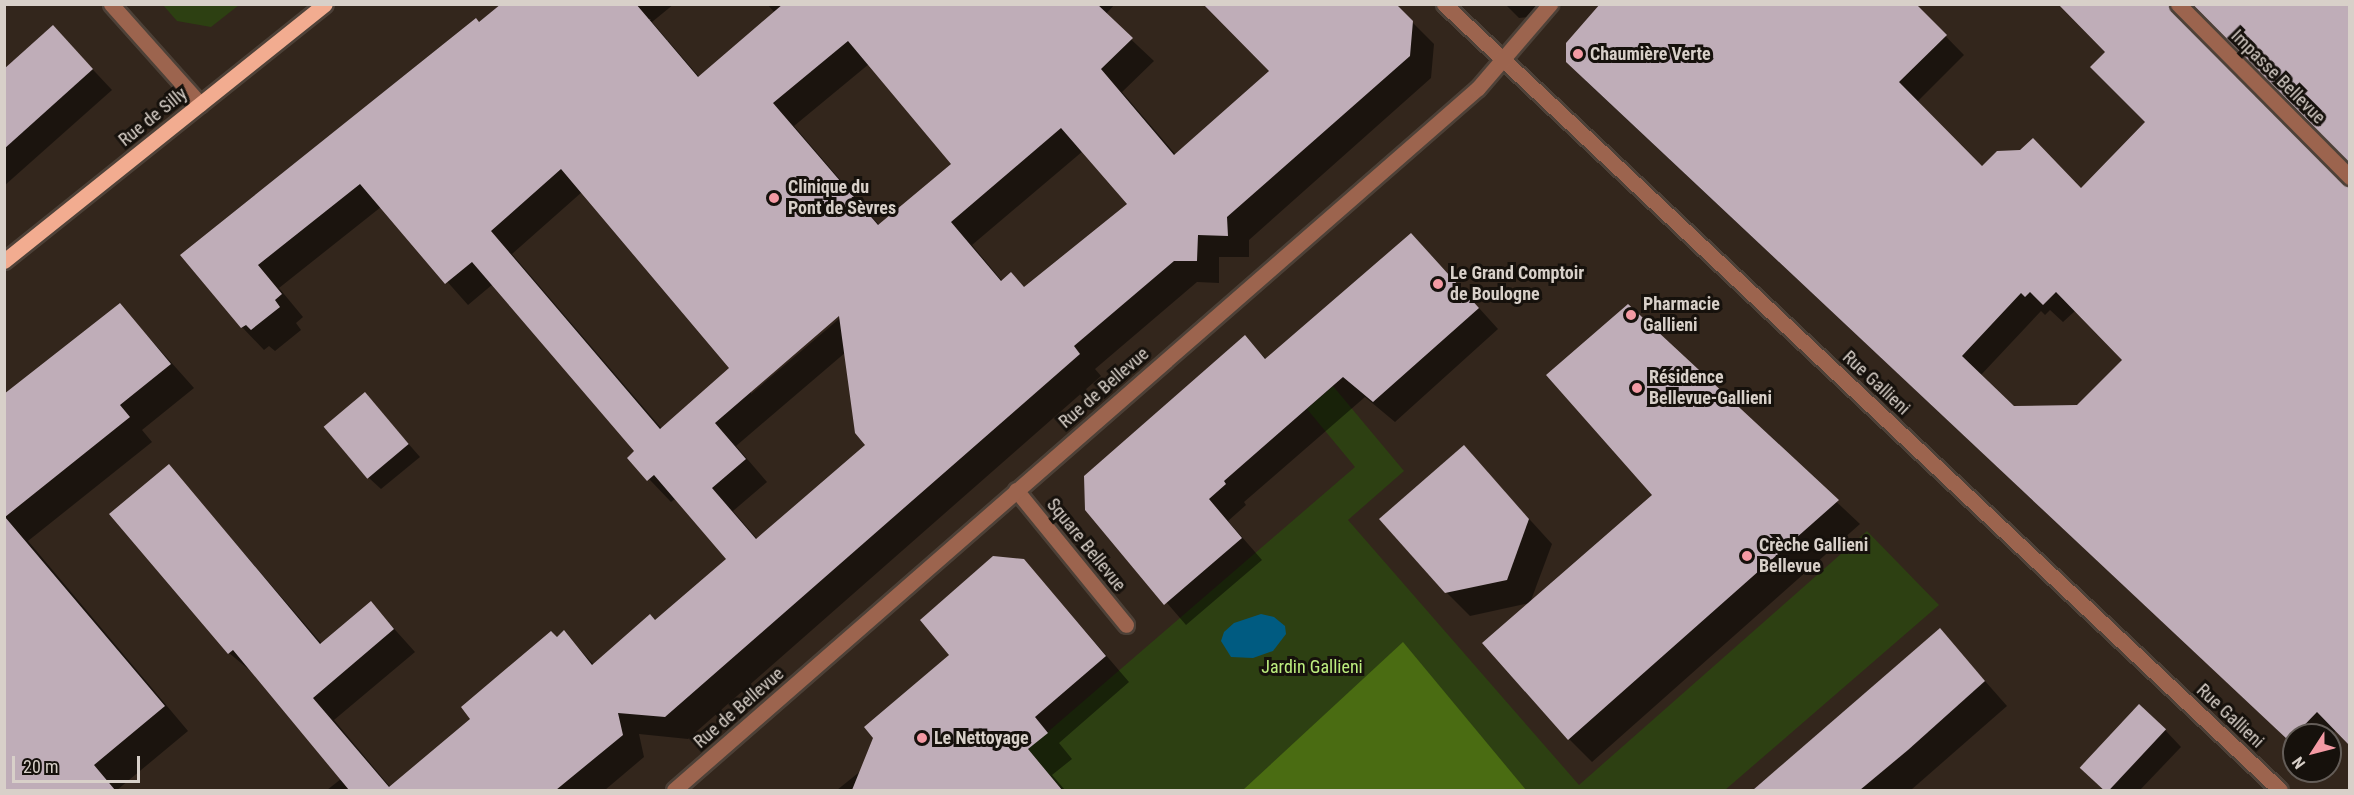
<!DOCTYPE html>
<meta charset="utf-8">
<style>
body{margin:0}
#map{position:relative;width:2354px;height:795px;overflow:hidden;background:#33261c;font-family:"Roboto Condensed",sans-serif}
div>[style]{position:absolute}
[style*='--x']{left:calc(var(--x)*1px);top:calc(var(--y)*1px);width:calc(var(--w)*1px);rotate:calc(var(--a)*1deg)}
.green>*{inset:0;background:#2d4012}
.forest>*{inset:0;background:#4a6c12}
.water>*{inset:0;background:#005b81}
.shadow>*{inset:0;background:#0007}
.building>*{inset:0;background:#bfadb8;transform-origin:0 0}
.roads{filter:drop-shadow(2px 0 #4d4138) drop-shadow(-2px 0 #4d4138) drop-shadow(0 2px #4d4138) drop-shadow(0 -2px #4d4138)}
.minor>*{height:15px;margin:-7.5px;padding:0 7.5px;transform-origin:7.5px;border-radius:7.5px;background:#9c644e}
.major>*{height:15px;margin:-7.5px;padding:0 7.5px;transform-origin:7.5px;border-radius:7.5px;background:#f2ac90}
.dots>*{width:16px;height:16px;translate:-50% -50%;box-sizing:border-box;border:3px solid #16110c;border-radius:50%}
span{translate:-50% -50%;white-space:nowrap;text-align:center;line-height:1.15;-webkit-text-stroke:6px #16110c;paint-order:stroke}
.poi-label{font-size:18px;color:#d8d0c9;font-weight:700}
.left{translate:0 -50%;text-align:left}
.street-label{font-size:18px;color:#d8d0c9}
.park-label{font-size:18px;color:#bdee7f}
.frame{position:absolute;inset:0;border:6px solid #d8d0c9;pointer-events:none}
.north{position:absolute;left:2282px;top:723px;width:60px;height:60px;box-sizing:border-box;background:#16110c;border:2px solid #645d58;border-radius:50%;rotate:234deg;font-size:16px;font-weight:700;line-height:24px;text-align:center;color:#d8d0c9}
.north::after{content:'';display:block;margin:auto;width:21px;height:27px;background:#f49aa4;clip-path:polygon(50% 0,100% 100%,50% 72%,0 100%)}
.scale{position:absolute;left:12px;top:756px;width:128px;height:27px;box-sizing:border-box;border:3px solid #d8d0c9;border-top:0;padding-left:8px;font-size:18px;line-height:21px;white-space:nowrap;color:#d8d0c9;-webkit-text-stroke:4px #16110c;paint-order:stroke}
</style>
<div id="map">
<div class="green">
<i style="clip-path:polygon(163px 5px,239px 5px,211px 27px,177px 21px)"></i>
<i style="clip-path:polygon(1333px 386px,1404px 471px,1348px 520px,1579px 785px,1867px 531px,1939px 605px,1725px 790px,1062px 790px,1028px 749px,1355px 467px,1307px 409px)"></i>
</div>
<div class="forest">
<i style="clip-path:polygon(1403px 642px,1526px 790px,1243px 790px)"></i>
</div>
<div class="water">
<i style="clip-path:polygon(1261px 614px,1274px 617px,1285px 626px,1286px 634px,1273px 651px,1253px 658px,1231px 657px,1221px 641px,1224px 632px,1234px 623px)"></i>
</div>
<div class="shadow">
<i style="clip-path:polygon(evenodd,502px 4px,674px 4px,652px 22px,700px 78px,775px 13px,767px 4px,1115px 4px,1105px 15px,1154px 61px,1122px 92px,1176px 155px,1412px 22px,1434px 44px,1431px 78px,1249px 240px,1249px 257px,1219px 257px,1219px 283px,1197px 282px,1095px 369px,1101px 376px,688px 739px,639px 734px,644px 757px,605px 790px,327px 790px,341px 779px,253px 673px,229px 653px,169px 466px,322px 644px,371px 603px,415px 652px,334px 720px,391px 788px,472px 719px,564px 632px,594px 665px,656px 622px,728px 559px,676px 498px,671px 502px,629px 458px,636px 452px,493px 284px,468px 305px,381px 207px,279px 288px,303px 317px,296px 323px,301px 330px,275px 351px,269px 346px,264px 350px,242px 327px,182px 255px,502px 4px,869px 64px,953px 164px,880px 226px,794px 126px,869px 64px,502px 4px,1083px 151px,1129px 204px,1025px 288px,1002px 281px,972px 245px,1083px 151px,502px 4px,582px 192px,732px 368px,662px 429px,512px 254px,582px 192px,502px 4px,844px 310px,846px 313px,751px 394px,751px 390px,844px 310px,502px 4px,846px 352px,867px 445px,758px 540px,733px 511px,767px 482px,736px 446px,846px 352px)"></i>
<i style="clip-path:polygon(1505px 4px,1548px 4px,1538px 16px,1519px 18px)"></i>
<i style="clip-path:polygon(evenodd,1914px 4px,1964px 55px,1917px 102px,1982px 168px,2082px 189px,2147px 122px,2107px 52px,2060px 4px,2350px 4px,2350px 161px,2205px 15px,2190px 15px,2343px 185px,2350px 186px,2350px 743px,2336px 730px,2330px 737px,2294px 735px,2294px 745px,1586px 81px,1914px 4px,2050px 310px,2063px 322px,2076px 310px,2124px 360px,2078px 407px,2013px 407px,1980px 376px,2041px 311px,2045px 315px,2050px 310px)"></i>
<i style="clip-path:polygon(53px 27px,112px 90px,4px 186px,4px 71px)"></i>
<i style="clip-path:polygon(1431px 255px,1498px 329px,1395px 422px,1365px 397px,1244px 502px,1246px 505px,1228px 521px,1262px 560px,1186px 625px,1086px 509px,1244px 337px,1267px 360px)"></i>
<i style="clip-path:polygon(120px 305px,194px 388px,142px 430px,152px 442px,28px 541px,188px 731px,117px 790px,4px 790px,4px 396px)"></i>
<i style="clip-path:polygon(1628px 306px,1860px 524px,1592px 762px,1569px 739px,1655px 495px)"></i>
<i style="clip-path:polygon(365px 394px,420px 457px,381px 489px,369px 478px)"></i>
<i style="clip-path:polygon(1464px 447px,1552px 544px,1530px 603px,1470px 616px,1446px 592px)"></i>
<i style="clip-path:polygon(1024px 560px,1129px 682px,1059px 743px,1072px 759px,1052px 775px,1065px 790px,837px 790px,862px 770px)"></i>
<i style="clip-path:polygon(1940px 630px,2007px 706px,1911px 790px,1755px 790px)"></i>
<i style="clip-path:polygon(2165px 730px,2181px 747px,2140px 790px,2106px 790px,2098px 783px)"></i>
</div>
<div class="building">
<i style="clip-path:polygon(evenodd,501px 4px,636px 4px,698px 77px,783px 4px,1097px 4px,1133px 38px,1101px 69px,1174px 155px,1269px 71px,1203px 4px,1396px 4px,1413px 21px,1410px 56px,1227px 217px,1228px 236px,1198px 235px,1197px 261px,1174px 261px,1074px 346px,1080px 354px,665px 717px,618px 713px,623px 735px,556px 790px,349px 790px,233px 650px,228px 654px,109px 514px,169px 464px,320px 644px,371px 601px,394px 629px,313px 698px,389px 787px,470px 719px,461px 707px,551px 631px,557px 637px,564px 630px,592px 665px,650px 614px,655px 620px,726px 559px,654px 475px,647px 481px,627px 458px,634px 451px,472px 262px,445px 284px,360px 184px,258px 265px,282px 294px,275px 300px,280px 307px,251px 330px,246px 325px,241px 328px,180px 255px,476px 18px,479px 22px,501px 4px,848px 41px,951px 164px,878px 225px,773px 103px,848px 41px,501px 4px,1061px 128px,1127px 204px,1024px 287px,1011px 272px,1001px 281px,951px 222px,1061px 128px,501px 4px,561px 169px,729px 368px,660px 429px,491px 231px,561px 169px,501px 4px,839px 316px,855px 433px,865px 445px,756px 539px,712px 488px,746px 459px,715px 423px,839px 316px)"></i>
<i style="clip-path:polygon(evenodd,1600px 4px,1916px 4px,1947px 35px,1899px 82px,1982px 166px,1997px 151px,2020px 150px,2033px 138px,2081px 188px,2145px 122px,2090px 67px,2105px 52px,2058px 4px,2169px 4px,2349px 186px,2349px 745px,2317px 712px,2289px 741px,1566px 62px,1566px 43px,1600px 4px,2030px 292px,2043px 305px,2056px 292px,2122px 360px,2077px 405px,2014px 406px,1962px 356px,2021px 293px,2025px 297px,2030px 292px)"></i>
<i style="clip-path:polygon(2192px 4px,2349px 4px,2349px 163px)"></i>
<i style="clip-path:polygon(53px 25px,93px 69px,4px 149px,4px 69px)"></i>
<i style="clip-path:polygon(1411px 233px,1479px 308px,1373px 402px,1343px 377px,1224px 481px,1226px 484px,1209px 499px,1242px 538px,1164px 605px,1085px 510px,1084px 476px,1245px 335px,1265px 359px)"></i>
<i style="clip-path:polygon(120px 303px,171px 364px,120px 405px,130px 417px,5px 517px,165px 706px,94px 765px,115px 790px,4px 790px,4px 394px)"></i>
<i style="clip-path:polygon(1628px 304px,1839px 500px,1568px 740px,1482px 643px,1652px 495px,1546px 375px)"></i>
<i style="left:365px;top:392px;width:68px;height:54px;rotate:50deg"></i>
<i style="clip-path:polygon(1464px 445px,1529px 519px,1507px 580px,1445px 593px,1379px 519px)"></i>
<i style="clip-path:polygon(993px 556px,1024px 559px,1106px 656px,1035px 717px,1048px 733px,1028px 749px,1062px 790px,852px 790px,873px 738px,864px 727px,949px 655px,920px 620px)"></i>
<i style="clip-path:polygon(1940px 628px,1985px 681px,1908px 750px,1860px 790px,1753px 790px)"></i>
<i style="left:2139px;top:704px;width:37px;height:87px;rotate:43deg"></i>
</div>
<div class="roads">
<div class="minor">
<i style="--x:111;--y:4;--w:134;--a:48.3"></i>
<i style="--x:1444;--y:4;--w:1147;--a:43.23"></i>
<i style="--x:2178;--y:4;--w:244;--a:45.2"></i>
<i style="--x:1016;--y:490;--w:174;--a:50.8"></i>
<i style="--x:674;--y:790;--w:1067;--a:-41.13"></i>
<i style="--x:1478;--y:88;--w:111;--a:-49.4"></i>
</div>
<div class="major">
<i style="--x:4;--y:261;--w:411;--a:-38.7"></i>
</div>
</div>
<div class="dots">
<i style="left:1578px;top:54px;background:#f49aa4"></i>
<i style="left:774px;top:198px;background:#f49aa4"></i>
<i style="left:1438px;top:284px;background:#f49aa4"></i>
<i style="left:1631px;top:315px;background:#f49aa4"></i>
<i style="left:1637px;top:388px;background:#f49aa4"></i>
<i style="left:1747px;top:556px;background:#f49aa4"></i>
<i style="left:922px;top:738px;background:#f49aa4"></i>
</div>
<div class="poi-label">
<span class="left" style="left:1590px;top:54px">Chaumière Verte</span>
<span class="left" style="left:788px;top:198px">Clinique du<br>Pont de Sèvres</span>
<span class="left" style="left:1450px;top:284px">Le Grand Comptoir<br>de Boulogne</span>
<span class="left" style="left:1643px;top:315px">Pharmacie<br>Gallieni</span>
<span class="left" style="left:1649px;top:388px">Résidence<br>Bellevue-Gallieni</span>
<span class="left" style="left:1759px;top:556px">Crèche Gallieni<br>Bellevue</span>
<span class="left" style="left:934px;top:738px">Le Nettoyage</span>
</div>
<div class="street-label">
<span style="left:2278px;top:77px;rotate:45deg">Impasse Bellevue</span>
<span style="left:153px;top:117px;rotate:-39deg">Rue de Silly</span>
<span style="left:1876px;top:383px;rotate:43deg">Rue Gallieni</span>
<span style="left:1104px;top:388px;rotate:-41deg">Rue de Bellevue</span>
<span style="left:1086px;top:545px;rotate:51deg">Square Bellevue</span>
<span style="left:739px;top:708px;rotate:-41deg">Rue de Bellevue</span>
<span style="left:2230px;top:716px;rotate:43deg">Rue Gallieni</span>
</div>
<div class="park-label">
<span style="left:1312px;top:667px">Jardin Gallieni</span>
</div>
<div class="frame"></div>
<div class="north">N</div>
<div class="scale">20 m</div>
</div>
